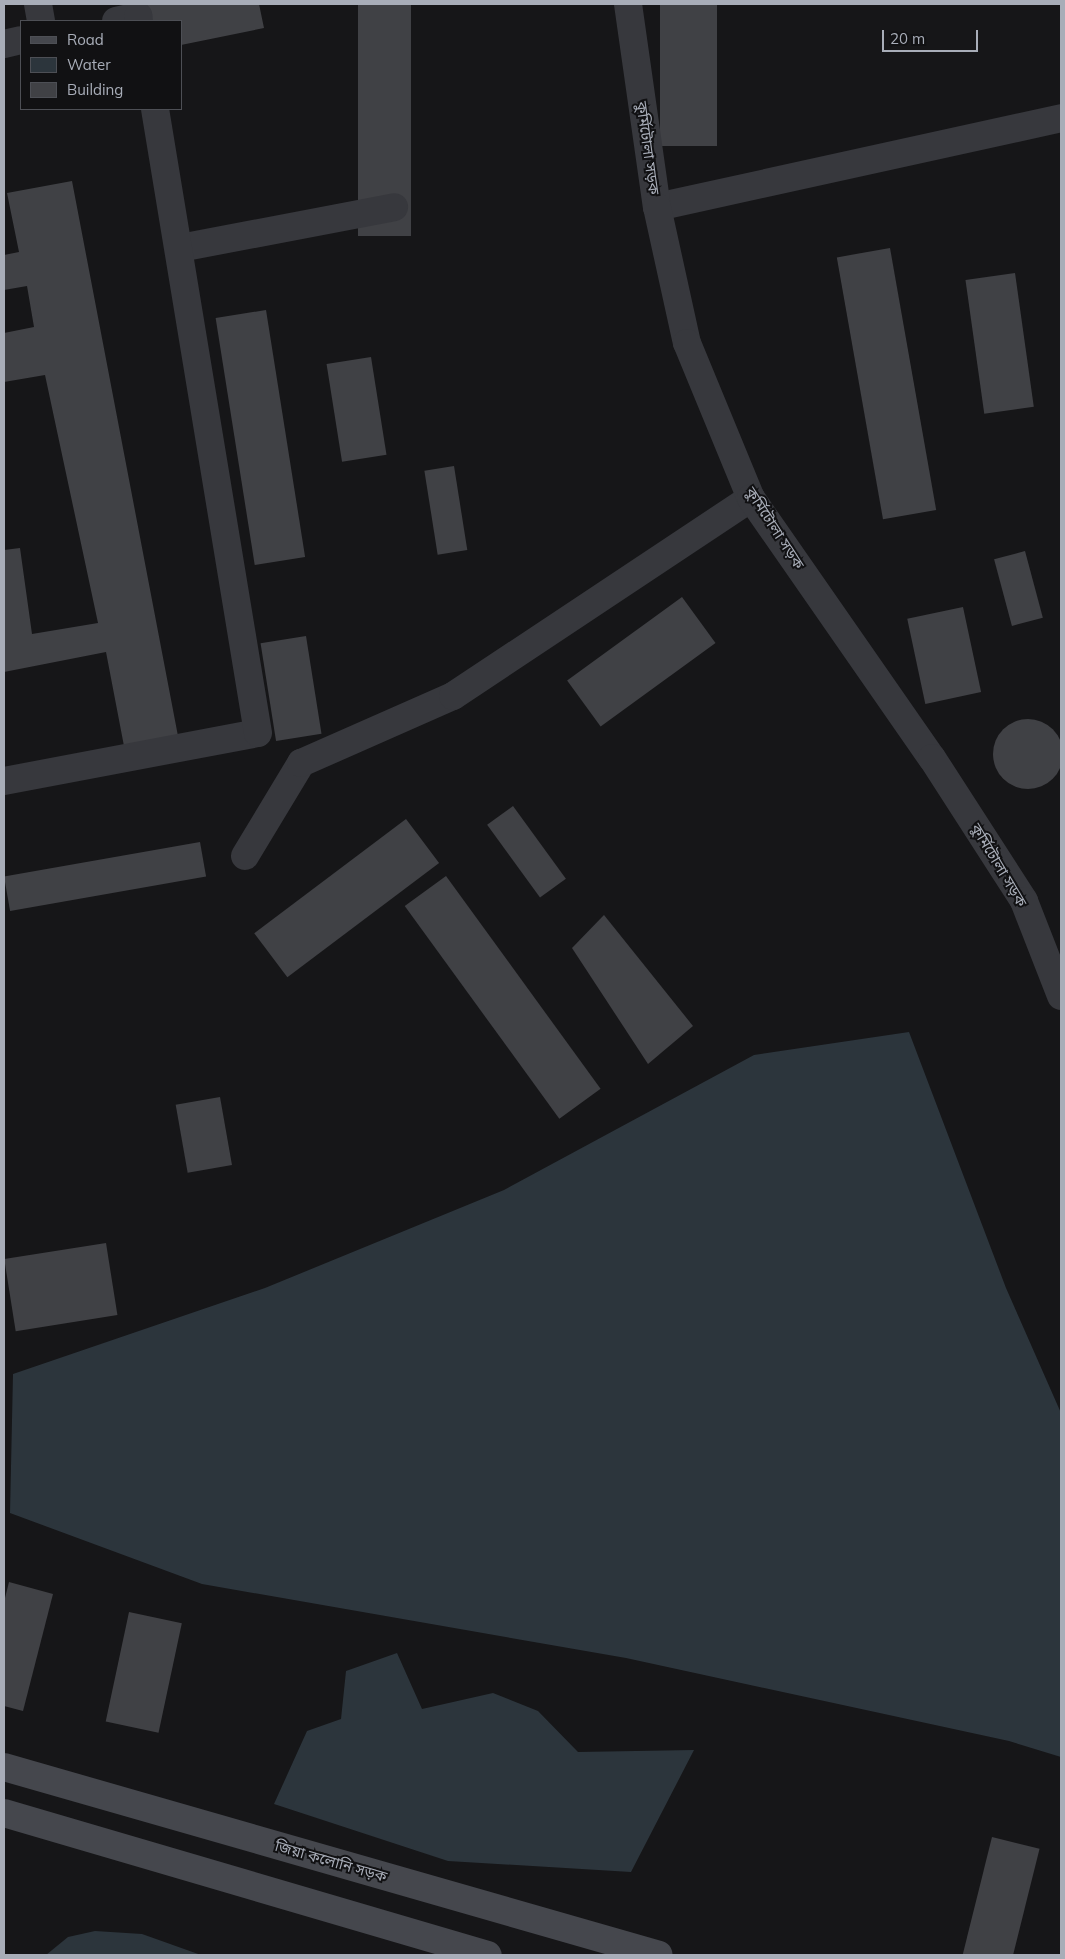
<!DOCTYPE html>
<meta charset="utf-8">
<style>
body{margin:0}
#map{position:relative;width:1065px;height:1959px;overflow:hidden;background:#161618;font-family:Mulish,"Noto Sans Bengali",sans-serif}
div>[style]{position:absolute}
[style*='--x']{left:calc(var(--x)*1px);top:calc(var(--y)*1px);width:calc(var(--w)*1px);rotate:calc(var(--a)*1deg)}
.water>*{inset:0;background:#2c353c}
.building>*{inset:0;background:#404145;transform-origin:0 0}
.round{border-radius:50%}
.minor>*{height:28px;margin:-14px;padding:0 14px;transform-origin:14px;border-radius:14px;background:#37383d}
.tertiary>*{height:28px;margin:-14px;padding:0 14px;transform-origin:14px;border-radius:14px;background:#37383d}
.secondary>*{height:28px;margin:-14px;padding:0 14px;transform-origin:14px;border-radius:14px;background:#45474d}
span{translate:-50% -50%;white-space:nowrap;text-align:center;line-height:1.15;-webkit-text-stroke:4px #111113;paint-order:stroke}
.street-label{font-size:15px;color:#a8adb8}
.frame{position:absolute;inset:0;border:5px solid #a8adb8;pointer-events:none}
.legend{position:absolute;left:20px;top:20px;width:162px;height:90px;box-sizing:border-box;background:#111113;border:1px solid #4d4f55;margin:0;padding:6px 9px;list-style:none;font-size:15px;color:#a8adb8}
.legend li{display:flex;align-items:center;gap:10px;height:25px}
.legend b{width:25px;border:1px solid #4d4f55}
.scale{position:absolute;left:882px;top:30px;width:96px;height:22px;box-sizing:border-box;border:2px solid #a8adb8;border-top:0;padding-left:6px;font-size:15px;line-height:18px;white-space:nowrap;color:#a8adb8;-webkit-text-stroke:4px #111113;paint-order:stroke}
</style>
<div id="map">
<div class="water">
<i style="clip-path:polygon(909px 1032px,1006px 1288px,1061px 1413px,1061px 1757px,1009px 1741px,626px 1658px,202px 1584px,10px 1513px,13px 1374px,265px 1288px,504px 1190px,754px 1055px)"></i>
<i style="clip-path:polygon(397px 1653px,422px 1709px,493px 1693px,538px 1711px,578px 1752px,694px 1750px,631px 1872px,448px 1861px,274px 1804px,307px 1731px,341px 1719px,346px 1671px)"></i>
<i style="clip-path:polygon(95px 1931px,142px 1934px,201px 1955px,46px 1955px,68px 1937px)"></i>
</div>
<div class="building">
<i style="clip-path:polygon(135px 4px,259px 4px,264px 28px,181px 45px,181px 21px,139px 21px)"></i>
<i style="left:358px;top:4px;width:53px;height:232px"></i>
<i style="left:660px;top:4px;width:57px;height:142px"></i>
<i style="clip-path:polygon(72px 181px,182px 757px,128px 767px,106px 652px,4px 672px,4px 550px,20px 548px,32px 634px,98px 623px,45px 375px,4px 382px,4px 333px,34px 327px,27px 286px,4px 290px,4px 255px,19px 252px,7px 193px)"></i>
<i style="left:890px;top:248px;width:266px;height:54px;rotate:80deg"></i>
<i style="left:1015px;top:273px;width:135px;height:50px;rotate:82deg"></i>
<i style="left:266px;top:310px;width:250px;height:51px;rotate:81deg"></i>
<i style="left:371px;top:357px;width:99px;height:45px;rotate:81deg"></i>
<i style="left:454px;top:466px;width:85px;height:30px;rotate:81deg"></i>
<i style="left:1025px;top:551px;width:69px;height:32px;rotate:75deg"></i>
<i style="left:682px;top:597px;width:57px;height:142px;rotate:54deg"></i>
<i style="left:963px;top:607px;width:87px;height:57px;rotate:78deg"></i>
<i style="left:306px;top:636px;width:99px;height:46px;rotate:81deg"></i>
<i class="round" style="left:993px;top:719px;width:70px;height:70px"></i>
<i style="left:513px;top:806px;width:90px;height:32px;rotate:54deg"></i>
<i style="left:406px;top:819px;width:55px;height:190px;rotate:53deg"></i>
<i style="left:200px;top:842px;width:35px;height:199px;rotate:80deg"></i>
<i style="left:446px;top:876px;width:263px;height:51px;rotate:54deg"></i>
<i style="clip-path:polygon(604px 915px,693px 1026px,648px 1064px,572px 948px)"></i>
<i style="left:220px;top:1097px;width:69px;height:45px;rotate:80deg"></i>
<i style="left:106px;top:1243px;width:73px;height:103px;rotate:81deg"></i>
<i style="clip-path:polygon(9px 1582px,53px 1594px,23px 1711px,4px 1706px,4px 1602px)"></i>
<i style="left:129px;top:1612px;width:54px;height:112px;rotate:12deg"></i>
<i style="left:992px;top:1837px;width:49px;height:122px;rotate:14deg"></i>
</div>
<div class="minor">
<i style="--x:38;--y:4;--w:17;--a:80"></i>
<i style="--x:116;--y:21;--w:23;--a:-13"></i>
<i style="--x:138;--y:16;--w:5;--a:79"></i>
<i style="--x:4;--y:44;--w:17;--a:-13"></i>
<i style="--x:657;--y:207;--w:414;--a:-12.4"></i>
<i style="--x:180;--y:248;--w:218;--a:-10.8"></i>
<i style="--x:4;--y:781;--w:258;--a:-10.7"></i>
<i style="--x:258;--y:733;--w:632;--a:-99.37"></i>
<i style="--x:245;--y:856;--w:109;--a:-58.9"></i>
<i style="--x:301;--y:763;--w:166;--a:-23.8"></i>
<i style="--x:453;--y:696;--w:358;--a:-33.6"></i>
</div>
<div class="tertiary">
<i style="--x:628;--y:4;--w:205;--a:81.9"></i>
<i style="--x:657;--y:207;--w:139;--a:77.6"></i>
<i style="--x:687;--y:343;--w:168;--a:67.6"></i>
<i style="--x:751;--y:498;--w:317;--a:55.2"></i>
<i style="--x:932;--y:758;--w:170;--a:57.2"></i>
<i style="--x:1024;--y:901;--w:102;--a:68.7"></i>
</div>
<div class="secondary">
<i style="--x:4;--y:1767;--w:681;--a:16.01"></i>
<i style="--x:4;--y:1813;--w:504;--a:16.35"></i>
</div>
<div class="street-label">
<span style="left:648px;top:148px;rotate:82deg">কুর্মিটোলা সড়ক</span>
<span style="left:775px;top:528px;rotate:57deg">কুর্মিটোলা সড়ক</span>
<span style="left:999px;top:865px;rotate:59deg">কুর্মিটোলা সড়ক</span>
<span style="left:331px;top:1861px;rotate:16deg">জিয়া কলোনি সড়ক</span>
</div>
<div class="frame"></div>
<ul class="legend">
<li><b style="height:6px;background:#45474d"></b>Road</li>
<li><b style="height:14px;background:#2c353c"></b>Water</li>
<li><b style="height:14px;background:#404145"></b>Building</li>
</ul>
<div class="scale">20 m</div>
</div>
